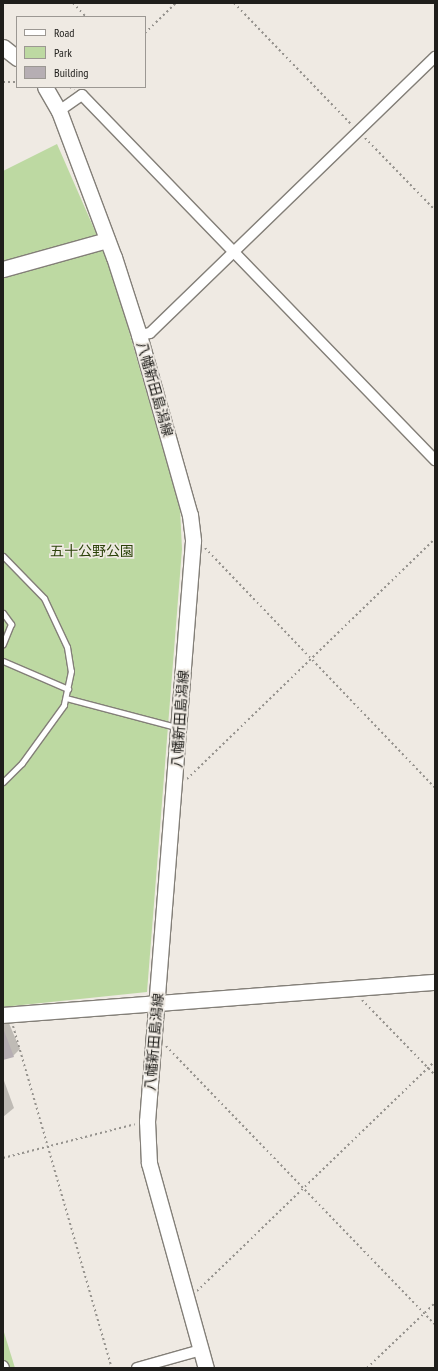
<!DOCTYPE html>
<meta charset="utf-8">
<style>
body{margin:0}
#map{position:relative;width:438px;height:1371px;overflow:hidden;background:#efeae3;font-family:"PT Sans Narrow","Noto Sans JP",sans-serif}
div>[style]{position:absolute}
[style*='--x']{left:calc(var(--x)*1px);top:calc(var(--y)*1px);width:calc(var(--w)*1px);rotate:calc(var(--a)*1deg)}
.green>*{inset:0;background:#bdd9a2}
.shadow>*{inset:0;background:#0003}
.building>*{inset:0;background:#b6aeb3}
.path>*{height:2px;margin-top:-1px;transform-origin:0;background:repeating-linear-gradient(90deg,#96938e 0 2px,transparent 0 5px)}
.roads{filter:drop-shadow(1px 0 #837f78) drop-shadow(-1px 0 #837f78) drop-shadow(0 1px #837f78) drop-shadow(0 -1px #837f78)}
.lane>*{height:5px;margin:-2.5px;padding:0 2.5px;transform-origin:2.5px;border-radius:2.5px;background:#fff}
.street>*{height:10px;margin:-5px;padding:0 5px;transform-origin:5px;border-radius:5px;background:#fff}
.secondary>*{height:15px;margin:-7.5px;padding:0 7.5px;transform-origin:7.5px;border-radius:7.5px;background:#fff}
span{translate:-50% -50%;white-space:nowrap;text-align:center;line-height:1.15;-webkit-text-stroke:3.5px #efeae3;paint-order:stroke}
.street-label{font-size:14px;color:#1f1e1b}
.park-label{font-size:14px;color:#2b4209}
.frame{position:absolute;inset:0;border:4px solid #1f1e1b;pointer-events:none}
.legend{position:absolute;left:16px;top:16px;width:130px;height:72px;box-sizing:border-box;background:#efeae3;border:1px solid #9c9893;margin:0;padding:5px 7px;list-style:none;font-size:12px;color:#1f1e1b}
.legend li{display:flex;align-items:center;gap:8px;height:20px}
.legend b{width:20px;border:1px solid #9c9893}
</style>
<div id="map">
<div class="green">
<i style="clip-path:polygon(57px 144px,110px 265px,180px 509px,182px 549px,147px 992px,3px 1007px,3px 171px)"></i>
<i style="clip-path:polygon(3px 1329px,15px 1368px,3px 1368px)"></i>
</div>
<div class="shadow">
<i style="clip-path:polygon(8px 1021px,20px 1049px,13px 1056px,3px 1059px,3px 1022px)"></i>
<i style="clip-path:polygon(3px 1078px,14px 1108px,3px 1117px)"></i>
</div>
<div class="building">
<i style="clip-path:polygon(3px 1028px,14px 1057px,3px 1060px)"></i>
</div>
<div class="path">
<i style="--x:73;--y:3;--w:19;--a:47"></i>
<i style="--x:234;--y:3;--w:170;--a:46"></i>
<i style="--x:145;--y:33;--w:43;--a:-44.1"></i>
<i style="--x:3;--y:82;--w:14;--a:0"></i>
<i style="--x:70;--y:87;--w:5;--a:37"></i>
<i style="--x:365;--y:138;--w:100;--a:45.8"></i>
<i style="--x:205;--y:548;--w:332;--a:46.2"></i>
<i style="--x:187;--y:779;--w:345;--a:-44.1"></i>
<i style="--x:362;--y:1000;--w:105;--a:45.8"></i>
<i style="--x:13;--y:1026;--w:356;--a:73.9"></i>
<i style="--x:166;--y:1046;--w:388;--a:46"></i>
<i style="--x:3;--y:1158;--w:136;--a:-14.4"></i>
<i style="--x:197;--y:1291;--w:331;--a:-44"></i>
<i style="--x:367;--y:1368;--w:94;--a:-43.7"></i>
</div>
<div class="roads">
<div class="lane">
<i style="--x:3;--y:556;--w:59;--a:45.7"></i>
<i style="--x:44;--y:598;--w:54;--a:64.9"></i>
<i style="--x:67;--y:647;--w:24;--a:81"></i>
<i style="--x:71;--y:671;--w:35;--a:102"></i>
<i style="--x:64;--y:705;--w:72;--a:125.9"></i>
<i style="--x:22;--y:763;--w:27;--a:135"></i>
<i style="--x:3;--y:613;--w:14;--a:54"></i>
<i style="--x:11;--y:624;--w:22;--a:112"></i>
<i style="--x:3;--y:661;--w:71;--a:23.3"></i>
<i style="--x:66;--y:698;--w:114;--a:14.8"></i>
</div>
<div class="street">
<i style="--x:59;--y:111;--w:28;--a:-35"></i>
<i style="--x:82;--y:95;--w:508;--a:45.96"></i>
<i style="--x:139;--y:335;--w:11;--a:-10"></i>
<i style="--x:150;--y:333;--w:397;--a:-44.1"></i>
<i style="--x:3;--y:1366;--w:2;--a:63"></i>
<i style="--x:137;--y:1368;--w:66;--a:-15.7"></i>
</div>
<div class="secondary">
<i style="--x:3;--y:47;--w:18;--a:38"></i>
<i style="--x:45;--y:87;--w:28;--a:60"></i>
<i style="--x:59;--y:111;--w:156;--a:69.4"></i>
<i style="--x:114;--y:257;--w:82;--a:72.2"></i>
<i style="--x:139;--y:335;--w:187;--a:74.2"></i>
<i style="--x:190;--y:515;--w:26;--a:83"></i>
<i style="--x:193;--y:541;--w:582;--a:94.53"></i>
<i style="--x:147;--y:1121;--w:42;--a:87.3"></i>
<i style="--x:149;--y:1163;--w:213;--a:74.5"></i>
<i style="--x:3;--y:269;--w:108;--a:-15.6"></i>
<i style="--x:3;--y:1015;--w:433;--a:-4.4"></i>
</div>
</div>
<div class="street-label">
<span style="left:155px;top:389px;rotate:74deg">八幡新田島潟線</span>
<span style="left:180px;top:719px;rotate:-86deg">八幡新田島潟線</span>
<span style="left:154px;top:1042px;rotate:-85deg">八幡新田島潟線</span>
</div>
<div class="park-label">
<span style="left:92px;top:551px">五十公野公園</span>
</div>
<div class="frame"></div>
<ul class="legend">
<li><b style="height:5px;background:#fff"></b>Road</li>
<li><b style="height:11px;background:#bdd9a2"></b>Park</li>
<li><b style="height:11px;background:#b6aeb3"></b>Building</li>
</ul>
</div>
